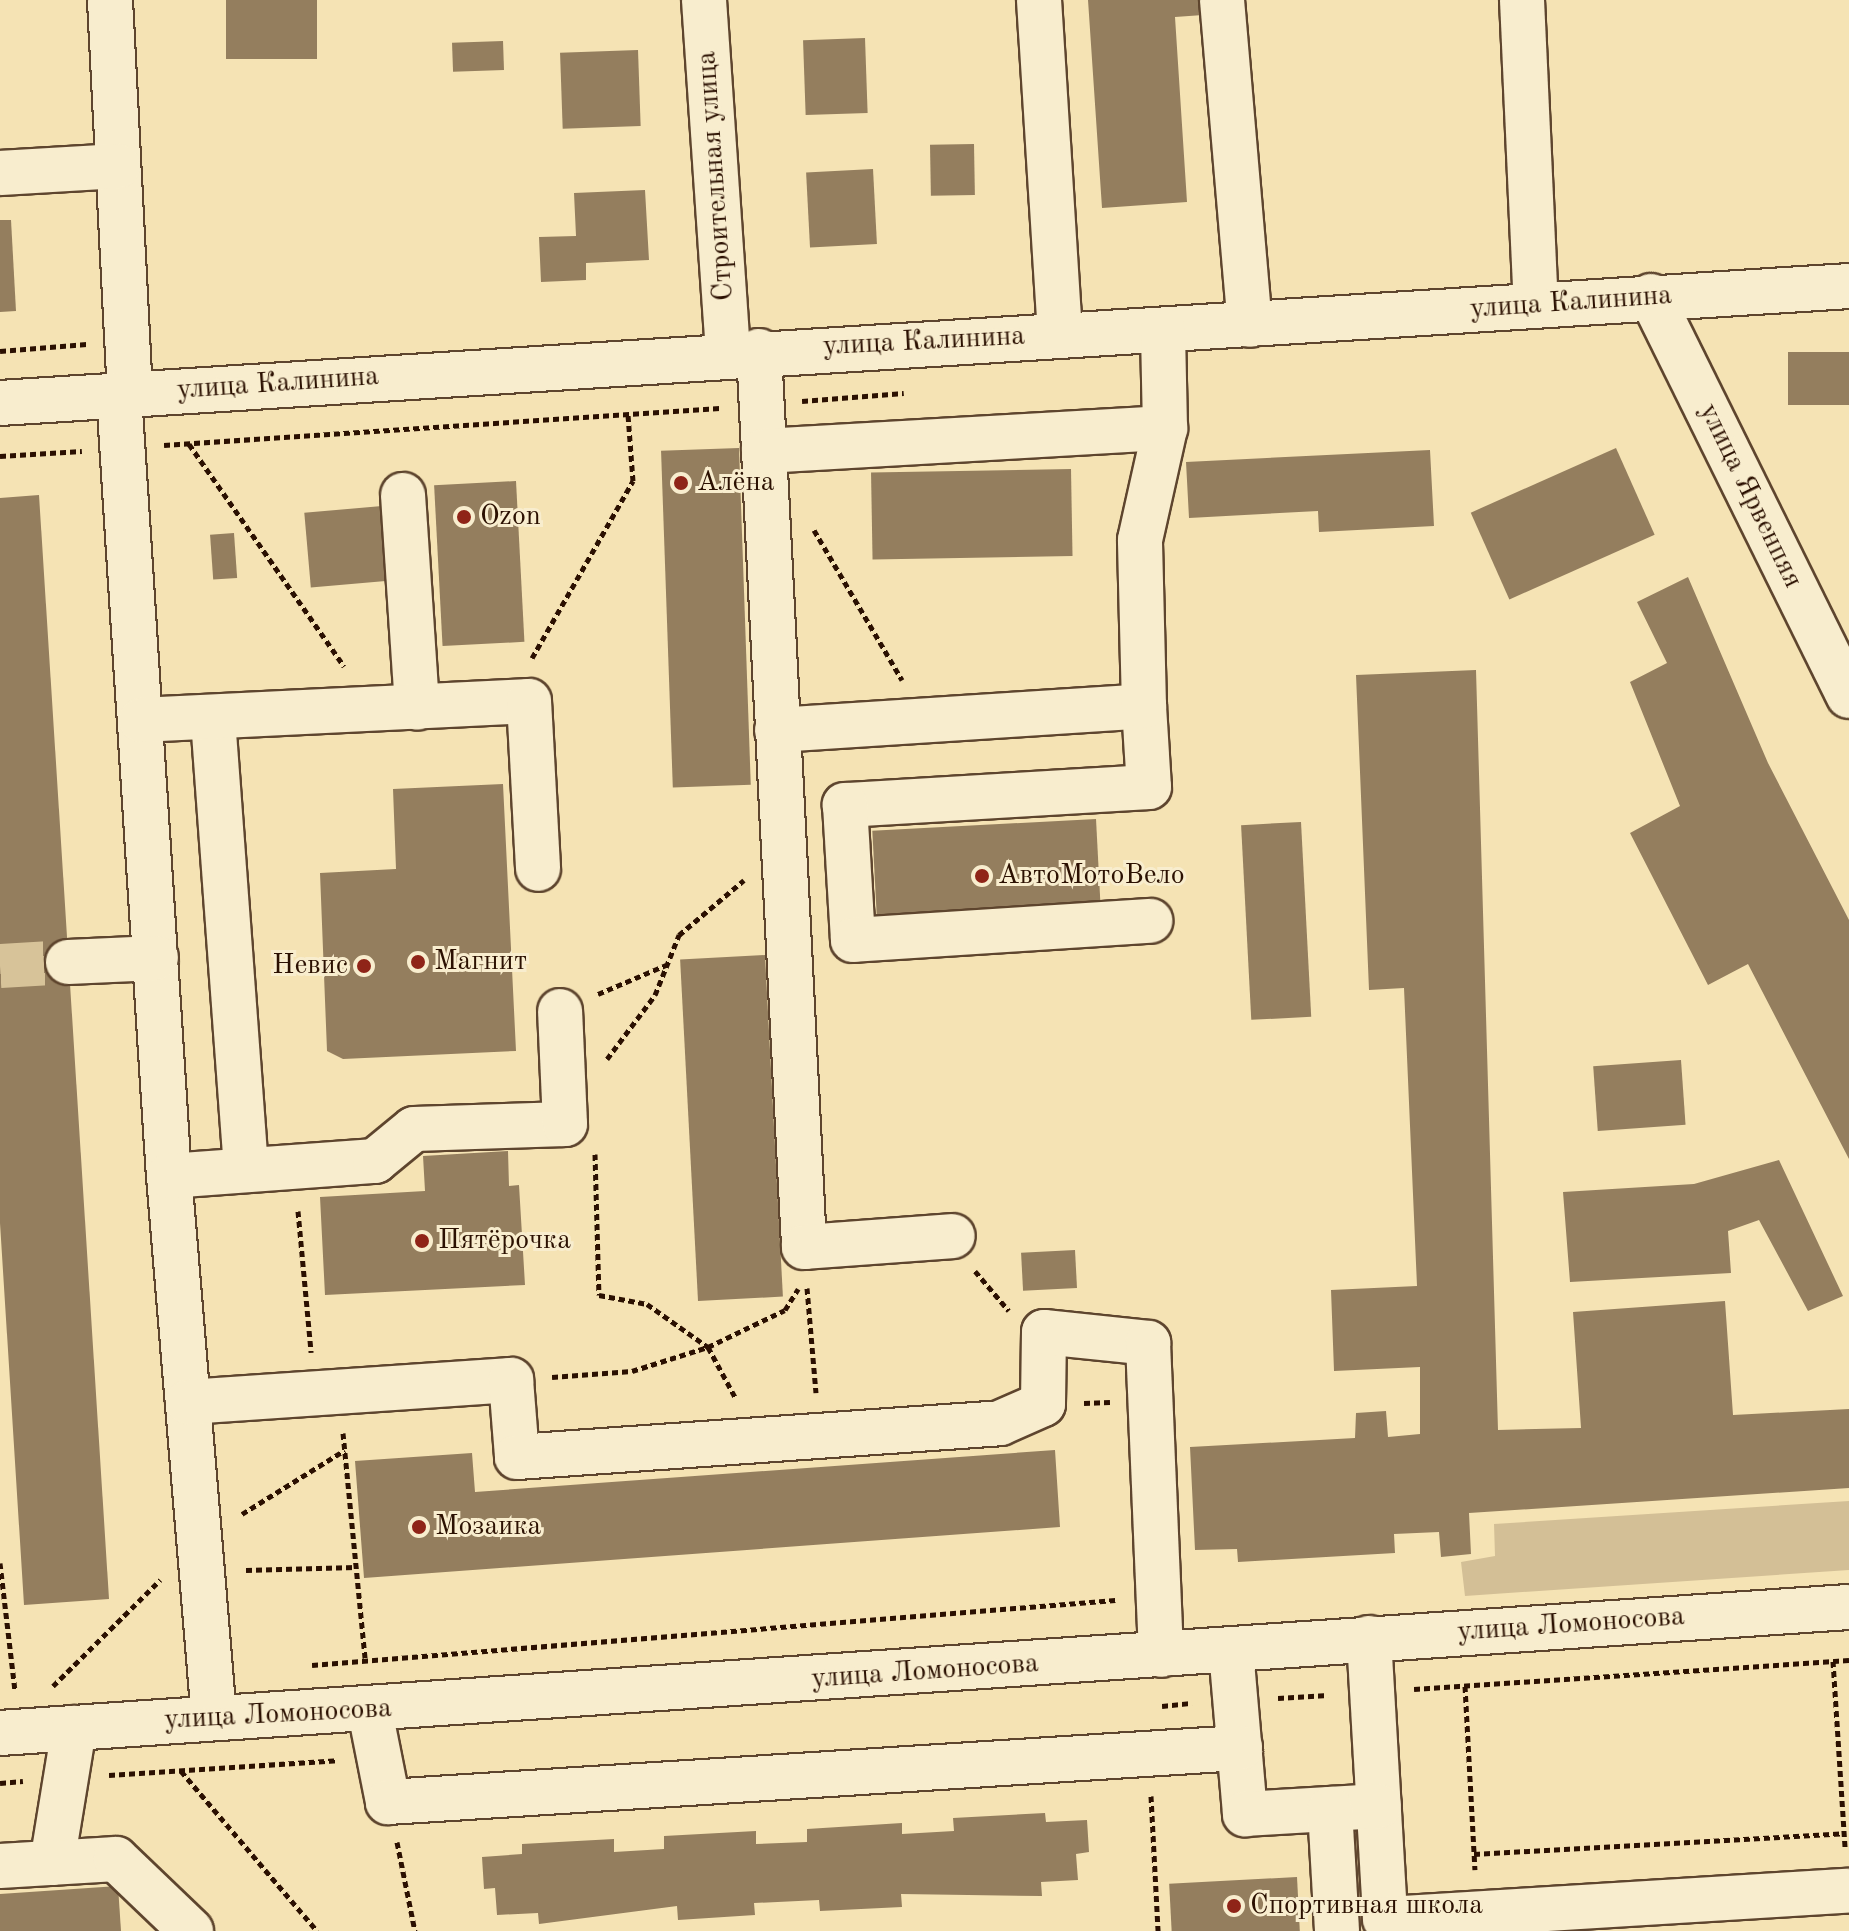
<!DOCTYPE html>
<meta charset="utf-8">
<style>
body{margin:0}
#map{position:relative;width:1849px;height:1931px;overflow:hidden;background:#f5e3b4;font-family:"Old Standard TT",serif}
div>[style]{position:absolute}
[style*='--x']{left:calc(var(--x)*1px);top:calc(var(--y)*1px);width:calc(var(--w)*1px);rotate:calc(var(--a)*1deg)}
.green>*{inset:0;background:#d3bf96}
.building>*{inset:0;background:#947e5e;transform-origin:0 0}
.minor-tunnel>*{height:44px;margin-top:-22px;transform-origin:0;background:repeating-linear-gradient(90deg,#d7c399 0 44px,transparent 0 66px)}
.path>*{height:5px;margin-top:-2.5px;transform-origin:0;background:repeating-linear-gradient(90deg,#2b1001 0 6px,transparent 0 10px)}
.roads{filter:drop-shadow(2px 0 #5e452e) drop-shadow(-2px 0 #5e452e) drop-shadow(0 2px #5e452e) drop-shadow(0 -2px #5e452e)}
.minor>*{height:44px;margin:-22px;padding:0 22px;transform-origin:22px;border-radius:22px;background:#f8edce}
.dots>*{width:22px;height:22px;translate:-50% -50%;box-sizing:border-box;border:4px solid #f8edce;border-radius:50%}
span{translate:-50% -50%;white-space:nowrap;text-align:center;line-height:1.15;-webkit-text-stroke:6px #f8edce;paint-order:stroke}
.street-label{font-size:28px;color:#2b1001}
.poi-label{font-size:28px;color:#2b1001}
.left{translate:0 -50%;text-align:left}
.right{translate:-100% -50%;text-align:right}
</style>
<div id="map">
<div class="green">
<i style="clip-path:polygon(1849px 1501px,1849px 1570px,1465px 1596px,1461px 1562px,1495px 1556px,1494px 1524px)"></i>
</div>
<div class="building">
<i style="left:226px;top:0;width:91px;height:59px"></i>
<i style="clip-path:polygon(1088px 0,1203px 0,1203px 15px,1175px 17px,1187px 202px,1102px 208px)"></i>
<i style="left:865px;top:38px;width:75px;height:62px;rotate:88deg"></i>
<i style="left:503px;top:41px;width:29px;height:51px;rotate:88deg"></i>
<i style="left:638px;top:50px;width:76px;height:78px;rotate:88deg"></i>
<i style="left:974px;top:144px;width:51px;height:44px;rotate:89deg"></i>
<i style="left:873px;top:169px;width:75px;height:67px;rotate:87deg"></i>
<i style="clip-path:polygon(645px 190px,649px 260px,586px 263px,586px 280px,541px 282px,539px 237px,576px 236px,574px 193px)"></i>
<i style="clip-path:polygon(0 220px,11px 220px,16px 311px,0 312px)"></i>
<i style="left:1849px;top:352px;width:53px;height:61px;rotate:90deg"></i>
<i style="left:739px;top:448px;width:337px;height:78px;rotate:88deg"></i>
<i style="left:1616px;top:448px;width:95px;height:159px;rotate:66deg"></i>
<i style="clip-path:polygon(1430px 450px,1434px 526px,1319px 532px,1318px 511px,1189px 518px,1186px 462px)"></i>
<i style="left:1071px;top:469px;width:87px;height:200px;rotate:89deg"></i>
<i style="left:516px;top:481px;width:161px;height:82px;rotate:87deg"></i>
<i style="clip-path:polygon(39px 495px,109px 1599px,24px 1605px,0 1223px,0 498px)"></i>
<i style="left:382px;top:506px;width:75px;height:78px;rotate:85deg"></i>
<i style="left:234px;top:533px;width:45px;height:24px;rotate:86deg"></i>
<i style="clip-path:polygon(1688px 577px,1768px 763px,1849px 920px,1849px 1159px,1748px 964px,1708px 985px,1630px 833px,1680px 806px,1630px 682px,1667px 663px,1637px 602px)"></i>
<i style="clip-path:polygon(1476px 670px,1498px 1430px,1581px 1428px,1573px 1312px,1725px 1301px,1733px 1415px,1849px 1409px,1849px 1488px,1469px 1513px,1471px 1554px,1441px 1557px,1439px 1532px,1394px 1534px,1395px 1553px,1238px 1562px,1237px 1549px,1195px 1550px,1190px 1447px,1355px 1438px,1356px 1413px,1386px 1411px,1388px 1437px,1420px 1434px,1420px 1367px,1334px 1371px,1331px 1290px,1417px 1286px,1404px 988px,1369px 990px,1356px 675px)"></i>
<i style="clip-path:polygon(503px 784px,516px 1051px,343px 1059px,327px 1051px,320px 873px,396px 869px,393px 789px)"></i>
<i style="left:1096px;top:819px;width:84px;height:224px;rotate:87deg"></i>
<i style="left:1301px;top:822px;width:195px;height:60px;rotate:87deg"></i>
<i style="left:765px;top:955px;width:342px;height:85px;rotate:87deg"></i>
<i style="left:1681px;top:1060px;width:65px;height:88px;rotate:86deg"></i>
<i style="clip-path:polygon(508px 1151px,509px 1186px,519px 1185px,525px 1285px,325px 1295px,320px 1197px,425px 1191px,423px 1156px)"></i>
<i style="clip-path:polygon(1779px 1160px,1843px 1296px,1808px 1311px,1759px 1220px,1728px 1231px,1731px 1273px,1570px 1282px,1563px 1192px,1694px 1184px)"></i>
<i style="left:1075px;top:1250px;width:38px;height:54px;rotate:87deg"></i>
<i style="clip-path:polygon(1055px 1450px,1060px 1527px,364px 1578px,355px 1461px,472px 1453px,475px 1492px)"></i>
<i style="clip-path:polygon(1045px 1813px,1046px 1822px,1087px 1820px,1089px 1852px,1076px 1854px,1078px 1880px,1041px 1882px,1042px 1896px,901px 1894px,902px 1907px,820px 1911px,819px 1900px,754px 1903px,755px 1915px,678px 1920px,677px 1906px,539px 1924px,538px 1913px,497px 1915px,495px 1888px,484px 1889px,482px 1857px,522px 1854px,522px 1844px,614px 1839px,614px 1852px,664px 1849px,664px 1836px,756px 1831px,756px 1844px,807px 1842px,807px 1829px,902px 1823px,902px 1834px,954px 1831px,953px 1818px)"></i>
<i style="left:1297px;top:1877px;width:54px;height:128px;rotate:87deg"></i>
<i style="clip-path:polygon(118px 1886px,121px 1931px,0 1931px,0 1894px)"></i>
</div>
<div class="minor-tunnel">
<i style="--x:0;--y:966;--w:68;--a:-3.4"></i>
</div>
<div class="path">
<i style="--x:0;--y:351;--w:87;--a:-4.6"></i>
<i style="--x:802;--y:401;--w:102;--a:-4.5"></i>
<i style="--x:189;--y:444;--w:271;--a:55.1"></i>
<i style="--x:164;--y:445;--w:557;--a:-3.81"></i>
<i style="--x:0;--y:456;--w:82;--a:-3.5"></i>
<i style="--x:814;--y:530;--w:174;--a:59.6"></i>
<i style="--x:532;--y:658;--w:204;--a:-60.3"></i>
<i style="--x:633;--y:481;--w:67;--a:-94.3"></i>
<i style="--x:598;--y:994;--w:74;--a:-23.1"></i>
<i style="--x:607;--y:1059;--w:80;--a:-53.1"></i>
<i style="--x:655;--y:995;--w:65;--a:-68.2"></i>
<i style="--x:679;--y:935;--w:85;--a:-40.2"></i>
<i style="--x:595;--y:1154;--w:141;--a:88.4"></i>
<i style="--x:599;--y:1295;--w:49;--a:10.6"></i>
<i style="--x:647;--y:1304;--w:75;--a:35.2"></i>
<i style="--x:708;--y:1347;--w:57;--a:61.6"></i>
<i style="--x:298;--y:1211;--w:142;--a:84.7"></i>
<i style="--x:975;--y:1271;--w:52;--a:49.6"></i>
<i style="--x:807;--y:1288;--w:105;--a:85.1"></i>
<i style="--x:552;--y:1377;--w:80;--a:-4.3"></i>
<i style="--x:632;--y:1371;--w:80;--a:-17.5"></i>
<i style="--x:708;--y:1347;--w:85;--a:-25.7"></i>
<i style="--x:785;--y:1310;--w:25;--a:-58"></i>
<i style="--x:1084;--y:1403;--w:26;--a:-2"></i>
<i style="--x:343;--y:1433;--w:226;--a:84.4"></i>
<i style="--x:242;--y:1514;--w:121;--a:-31.9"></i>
<i style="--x:0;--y:1563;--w:128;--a:83.3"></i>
<i style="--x:246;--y:1570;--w:110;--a:-1.6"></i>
<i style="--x:1833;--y:1661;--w:186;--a:86.3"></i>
<i style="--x:312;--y:1665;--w:806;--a:-4.63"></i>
<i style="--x:53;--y:1686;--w:151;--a:-44.7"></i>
<i style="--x:1465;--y:1686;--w:184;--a:86.9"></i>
<i style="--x:1414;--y:1689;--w:436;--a:-3.8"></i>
<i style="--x:1278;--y:1698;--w:50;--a:-3.4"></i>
<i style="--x:1162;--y:1706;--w:30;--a:-6"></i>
<i style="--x:181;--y:1771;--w:210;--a:49.6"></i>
<i style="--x:109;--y:1775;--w:229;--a:-3.7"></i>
<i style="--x:0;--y:1783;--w:23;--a:-5"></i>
<i style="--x:1151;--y:1796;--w:135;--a:87"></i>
<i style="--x:397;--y:1842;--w:91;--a:78.6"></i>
<i style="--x:1474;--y:1854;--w:371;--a:-3.2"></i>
</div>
<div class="roads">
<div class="minor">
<i style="--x:110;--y:0;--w:396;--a:87.1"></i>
<i style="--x:704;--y:0;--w:354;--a:86.1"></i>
<i style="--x:1039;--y:0;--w:336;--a:86.4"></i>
<i style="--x:1222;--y:0;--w:326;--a:85.1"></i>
<i style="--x:1522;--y:0;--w:305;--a:87.4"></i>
<i style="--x:0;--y:173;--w:118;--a:-3.4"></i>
<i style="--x:1651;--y:296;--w:446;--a:63.7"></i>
<i style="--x:759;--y:351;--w:897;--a:87.12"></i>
<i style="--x:804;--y:1247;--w:149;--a:-4.2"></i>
<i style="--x:119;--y:395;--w:783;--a:86.34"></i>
<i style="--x:169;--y:1176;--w:544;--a:85.25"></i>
<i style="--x:0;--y:403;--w:1853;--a:-3.62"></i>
<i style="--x:764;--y:451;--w:402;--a:-3.3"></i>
<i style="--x:403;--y:495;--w:213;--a:86.2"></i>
<i style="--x:1144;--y:706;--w:81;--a:86.5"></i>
<i style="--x:1149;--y:787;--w:305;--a:176.6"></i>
<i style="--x:845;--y:805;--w:135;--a:86.6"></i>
<i style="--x:853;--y:940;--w:298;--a:-3.7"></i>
<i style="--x:213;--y:719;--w:452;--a:85.8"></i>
<i style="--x:141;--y:720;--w:388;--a:-2.8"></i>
<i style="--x:529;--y:701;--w:168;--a:86.9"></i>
<i style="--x:777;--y:730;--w:368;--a:-3.7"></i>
<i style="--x:1144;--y:706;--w:166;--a:-91.4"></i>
<i style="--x:1140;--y:540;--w:115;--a:-77.4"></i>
<i style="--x:1165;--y:428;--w:98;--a:-91.2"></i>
<i style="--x:68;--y:962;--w:88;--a:-2.6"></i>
<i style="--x:169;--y:1176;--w:207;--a:-4.2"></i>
<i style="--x:375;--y:1161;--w:50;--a:-39.4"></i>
<i style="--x:414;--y:1129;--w:151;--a:-1.9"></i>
<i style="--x:565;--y:1124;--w:113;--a:-92.5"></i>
<i style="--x:188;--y:1402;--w:324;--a:-3.9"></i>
<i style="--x:511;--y:1380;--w:77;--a:85.5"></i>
<i style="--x:517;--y:1457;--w:484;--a:-4"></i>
<i style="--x:1000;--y:1423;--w:47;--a:-23.8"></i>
<i style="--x:1043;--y:1404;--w:72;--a:-89.2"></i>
<i style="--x:1044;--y:1332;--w:105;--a:6"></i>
<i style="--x:1148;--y:1343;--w:312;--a:87.6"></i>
<i style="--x:1369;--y:1638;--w:281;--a:86.7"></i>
<i style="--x:1385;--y:1919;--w:464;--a:-3.5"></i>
<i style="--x:1231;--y:1650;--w:165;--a:85.1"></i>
<i style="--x:1245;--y:1814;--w:134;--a:-3.4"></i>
<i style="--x:370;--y:1711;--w:93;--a:78.8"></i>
<i style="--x:388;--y:1802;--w:854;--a:-3.63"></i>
<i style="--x:0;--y:1733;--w:1853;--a:-3.9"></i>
<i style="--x:1330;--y:1809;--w:122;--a:86.7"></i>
<i style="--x:52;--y:1863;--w:137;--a:-80.7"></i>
<i style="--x:0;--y:1866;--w:116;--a:-3.5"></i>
<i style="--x:116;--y:1859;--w:104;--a:43.8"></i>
</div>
</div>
<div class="dots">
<i style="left:681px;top:483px;background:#8f2418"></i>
<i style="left:464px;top:517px;background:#8f2418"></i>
<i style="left:982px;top:876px;background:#8f2418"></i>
<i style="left:418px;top:962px;background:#8f2418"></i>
<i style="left:364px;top:966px;background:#8f2418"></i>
<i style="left:422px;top:1241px;background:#8f2418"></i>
<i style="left:419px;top:1527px;background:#8f2418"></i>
<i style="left:1234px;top:1906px;background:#8f2418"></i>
</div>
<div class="street-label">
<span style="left:716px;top:176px;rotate:-94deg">Строительная улица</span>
<span style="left:1571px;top:303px;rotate:-4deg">улица Калинина</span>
<span style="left:924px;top:342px;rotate:-3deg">улица Калинина</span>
<span style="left:278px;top:384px;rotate:-4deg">улица Калинина</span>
<span style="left:1750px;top:496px;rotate:64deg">улица Ярвенпяя</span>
<span style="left:1571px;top:1625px;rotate:-4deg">улица Ломоносова</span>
<span style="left:925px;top:1672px;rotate:-4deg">улица Ломоносова</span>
<span style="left:278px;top:1715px;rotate:-3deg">улица Ломоносова</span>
</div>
<div class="poi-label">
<span class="left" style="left:697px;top:483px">Алёна</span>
<span class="left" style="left:480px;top:517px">Ozon</span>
<span class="left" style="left:998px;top:876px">АвтоМотоВело</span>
<span class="left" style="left:434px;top:962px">Магнит</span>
<span class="right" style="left:348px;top:966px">Невис</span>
<span class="left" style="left:438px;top:1241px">Пятёрочка</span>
<span class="left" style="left:435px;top:1527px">Мозаика</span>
<span class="left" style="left:1250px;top:1906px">Спортивная школа</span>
</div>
</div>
